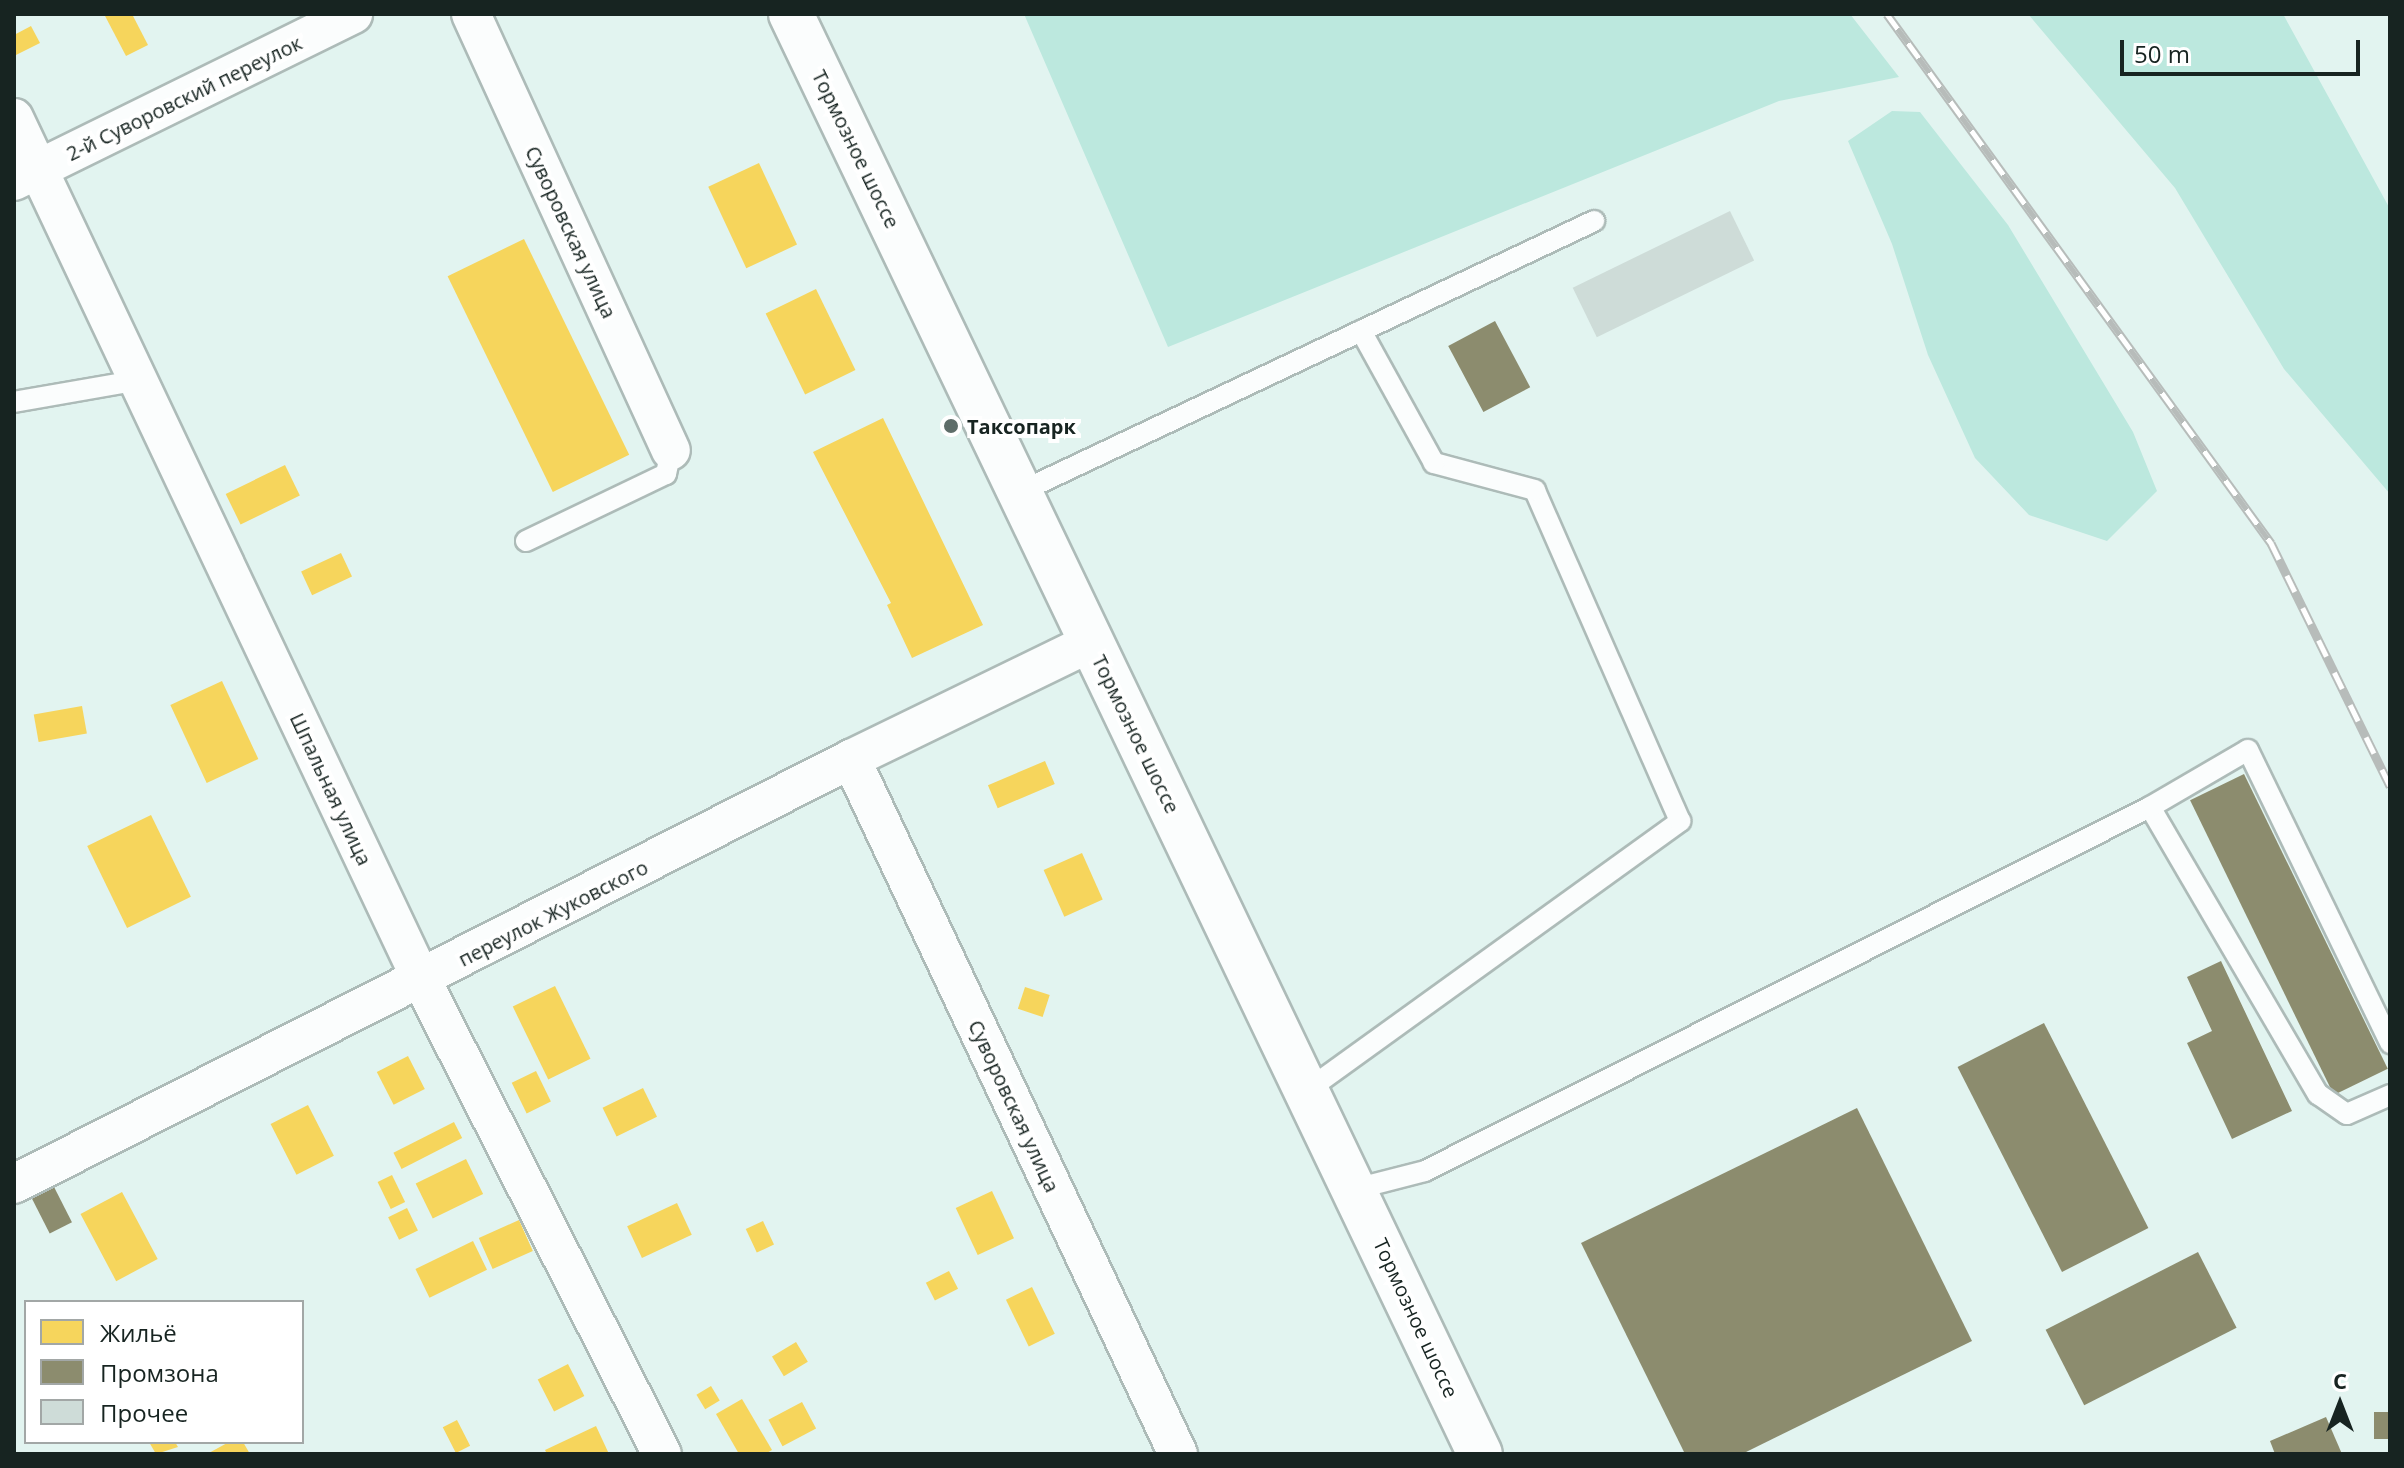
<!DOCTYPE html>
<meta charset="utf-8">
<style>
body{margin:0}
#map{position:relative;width:2404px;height:1468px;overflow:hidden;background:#e2f4f0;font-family:"Open Sans",sans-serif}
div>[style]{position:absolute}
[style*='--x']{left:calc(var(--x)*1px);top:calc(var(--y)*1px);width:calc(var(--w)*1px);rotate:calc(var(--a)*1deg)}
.green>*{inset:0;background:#bce8de}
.homes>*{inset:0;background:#f6d55c;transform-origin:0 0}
.industry>*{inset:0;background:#8c8c6e;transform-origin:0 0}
.building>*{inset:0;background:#cedcd8;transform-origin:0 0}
.roads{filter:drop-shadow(2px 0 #adbbb8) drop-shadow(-2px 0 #adbbb8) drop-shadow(0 2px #adbbb8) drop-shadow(0 -2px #adbbb8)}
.lane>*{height:20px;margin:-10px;padding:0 10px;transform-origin:10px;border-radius:10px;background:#fbfdfd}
.street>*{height:38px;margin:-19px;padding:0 19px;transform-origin:19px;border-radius:19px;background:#fbfdfd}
.secondary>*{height:44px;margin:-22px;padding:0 22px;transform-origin:22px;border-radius:22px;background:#fbfdfd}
.rail>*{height:9px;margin-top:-4.5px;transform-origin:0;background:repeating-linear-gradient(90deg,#fff 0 18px,#b7bcba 0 36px);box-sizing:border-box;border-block:2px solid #b7bcba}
.dots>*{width:22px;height:22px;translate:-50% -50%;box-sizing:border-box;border:4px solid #fff;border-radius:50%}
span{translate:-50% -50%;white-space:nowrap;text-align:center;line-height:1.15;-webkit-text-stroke:8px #fff;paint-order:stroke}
.street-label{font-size:20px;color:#172421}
.poi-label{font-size:20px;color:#172421;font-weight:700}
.left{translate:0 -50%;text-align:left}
.frame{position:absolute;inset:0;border:16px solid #172421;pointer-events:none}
.legend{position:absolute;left:24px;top:1300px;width:280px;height:144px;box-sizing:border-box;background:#fff;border:2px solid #a2a7a6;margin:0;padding:10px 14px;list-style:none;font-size:24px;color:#172421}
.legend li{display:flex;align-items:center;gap:16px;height:40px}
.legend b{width:40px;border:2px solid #a2a7a6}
.north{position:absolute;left:2300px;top:1364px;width:80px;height:80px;-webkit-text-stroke:6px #fff;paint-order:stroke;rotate:0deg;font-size:22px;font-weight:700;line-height:32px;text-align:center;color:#172421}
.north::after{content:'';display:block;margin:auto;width:28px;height:36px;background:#172421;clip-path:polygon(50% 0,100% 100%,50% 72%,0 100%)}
.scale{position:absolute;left:2120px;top:40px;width:240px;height:36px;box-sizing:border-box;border:4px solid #172421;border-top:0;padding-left:10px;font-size:24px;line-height:28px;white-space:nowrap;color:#172421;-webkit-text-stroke:6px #fff;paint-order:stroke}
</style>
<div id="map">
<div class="green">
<i style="clip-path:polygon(1024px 14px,1850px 14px,1899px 77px,1779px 101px,1168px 347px)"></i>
<i style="clip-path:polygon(2028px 14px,2283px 14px,2390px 209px,2390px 494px,2284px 369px,2175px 188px)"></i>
<i style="clip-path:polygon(1892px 111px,1920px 112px,2008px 225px,2133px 432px,2157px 491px,2107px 541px,2029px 515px,1975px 458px,1928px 355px,1892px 244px,1848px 141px)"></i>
</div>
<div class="homes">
<i style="clip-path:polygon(104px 14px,132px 14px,148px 45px,126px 56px)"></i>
<i style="clip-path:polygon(31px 26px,40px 43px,14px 56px,14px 35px)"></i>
<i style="left:759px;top:163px;width:90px;height:56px;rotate:65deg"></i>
<i style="left:524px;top:239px;width:240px;height:85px;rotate:64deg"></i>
<i style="left:816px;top:289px;width:90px;height:56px;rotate:64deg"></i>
<i style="clip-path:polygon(883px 418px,983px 625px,912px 658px,887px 605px,891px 603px,813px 452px)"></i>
<i style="left:285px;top:465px;width:34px;height:66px;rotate:64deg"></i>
<i style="left:341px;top:553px;width:26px;height:44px;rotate:65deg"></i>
<i style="left:222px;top:681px;width:86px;height:57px;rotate:65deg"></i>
<i style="left:82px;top:706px;width:28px;height:49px;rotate:80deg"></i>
<i style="left:1045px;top:761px;width:25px;height:62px;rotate:67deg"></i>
<i style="left:151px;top:815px;width:91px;height:71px;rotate:64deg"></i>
<i style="left:1082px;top:853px;width:51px;height:42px;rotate:66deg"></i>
<i style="left:555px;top:986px;width:81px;height:47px;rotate:64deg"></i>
<i style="left:1025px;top:987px;width:26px;height:23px;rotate:18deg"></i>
<i style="left:408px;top:1056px;width:37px;height:35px;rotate:63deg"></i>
<i style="left:536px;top:1071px;width:34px;height:27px;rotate:64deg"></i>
<i style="left:643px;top:1088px;width:32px;height:45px;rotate:64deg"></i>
<i style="left:308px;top:1105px;width:57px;height:42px;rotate:63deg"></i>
<i style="left:454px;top:1122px;width:18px;height:68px;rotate:63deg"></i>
<i style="left:466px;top:1159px;width:39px;height:56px;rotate:64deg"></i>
<i style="left:392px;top:1175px;width:30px;height:16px;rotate:64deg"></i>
<i style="left:992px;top:1191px;width:52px;height:40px;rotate:65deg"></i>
<i style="left:122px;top:1192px;width:76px;height:47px;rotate:62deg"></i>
<i style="left:677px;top:1203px;width:35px;height:55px;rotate:65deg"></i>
<i style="left:407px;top:1208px;width:25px;height:21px;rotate:64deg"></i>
<i style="left:519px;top:1220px;width:34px;height:44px;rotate:66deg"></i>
<i style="left:763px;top:1221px;width:26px;height:19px;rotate:65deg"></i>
<i style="left:473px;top:1241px;width:32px;height:64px;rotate:64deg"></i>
<i style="left:949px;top:1271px;width:20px;height:26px;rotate:63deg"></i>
<i style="left:1032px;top:1287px;width:52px;height:29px;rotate:64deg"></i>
<i style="left:796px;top:1342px;width:23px;height:28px;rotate:59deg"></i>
<i style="left:568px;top:1364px;width:36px;height:34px;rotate:63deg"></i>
<i style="left:711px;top:1386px;width:17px;height:17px;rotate:59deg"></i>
<i style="clip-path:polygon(742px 1399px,772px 1450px,765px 1454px,739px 1454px,716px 1414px)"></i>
<i style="left:802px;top:1402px;width:30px;height:38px;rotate:62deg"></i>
<i style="left:457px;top:1420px;width:29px;height:16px;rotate:63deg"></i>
<i style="clip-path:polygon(596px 1426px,609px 1454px,547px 1454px,545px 1450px)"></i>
<i style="clip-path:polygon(149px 1442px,175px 1442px,178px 1447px,156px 1454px)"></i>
<i style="clip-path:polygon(229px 1442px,243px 1442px,250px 1454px,207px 1454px)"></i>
</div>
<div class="industry">
<i style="left:1495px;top:321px;width:75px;height:53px;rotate:62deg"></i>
<i style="left:2244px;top:774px;width:328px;height:60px;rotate:64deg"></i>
<i style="clip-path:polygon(2221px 961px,2292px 1111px,2232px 1139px,2187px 1043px,2212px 1031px,2187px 977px)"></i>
<i style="left:2044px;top:1023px;width:230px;height:97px;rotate:63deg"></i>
<i style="clip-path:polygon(1857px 1108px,1972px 1341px,1742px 1454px,1685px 1454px,1581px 1243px)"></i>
<i style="left:52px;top:1183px;width:44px;height:25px;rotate:63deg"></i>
<i style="left:2198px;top:1252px;width:85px;height:171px;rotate:63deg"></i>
<i style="left:2374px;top:1412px;width:16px;height:27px"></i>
<i style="clip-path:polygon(2326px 1417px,2342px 1454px,2275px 1454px,2270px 1441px)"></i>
</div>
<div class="building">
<i style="left:1730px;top:211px;width:55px;height:175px;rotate:64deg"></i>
</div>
<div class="roads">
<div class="lane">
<i style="--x:14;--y:402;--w:128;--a:-9.9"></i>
<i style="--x:1020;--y:492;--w:635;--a:-25.27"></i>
<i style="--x:526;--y:541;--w:155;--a:-25.6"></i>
<i style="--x:666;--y:474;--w:25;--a:-78"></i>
<i style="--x:2150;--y:807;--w:333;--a:59.7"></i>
<i style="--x:2318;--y:1094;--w:35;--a:35"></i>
<i style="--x:2347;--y:1114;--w:47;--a:-23.8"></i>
<i style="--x:1309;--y:1089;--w:458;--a:-35.8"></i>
<i style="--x:1680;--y:821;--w:361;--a:-113.7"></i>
<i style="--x:1535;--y:490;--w:105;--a:-165"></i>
<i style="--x:1434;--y:463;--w:151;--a:-118.9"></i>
<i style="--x:1355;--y:1189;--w:72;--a:-14.4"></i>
<i style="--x:1425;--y:1171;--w:811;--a:-26.66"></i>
<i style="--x:2150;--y:807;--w:113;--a:-30.2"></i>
<i style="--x:2248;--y:750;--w:326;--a:64.1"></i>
</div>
<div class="street">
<i style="--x:471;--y:14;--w:480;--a:65.4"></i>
<i style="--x:14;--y:118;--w:955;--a:64.7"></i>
<i style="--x:422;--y:981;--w:530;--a:63.1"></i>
<i style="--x:14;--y:181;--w:378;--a:-26.2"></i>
<i style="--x:851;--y:759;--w:768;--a:64.8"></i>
<i style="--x:14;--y:1184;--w:939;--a:-26.92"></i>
<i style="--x:851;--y:759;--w:268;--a:-25.9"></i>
</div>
<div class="secondary">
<i style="--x:791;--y:14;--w:1596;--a:64.43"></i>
</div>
</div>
<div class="rail">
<i style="--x:1887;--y:14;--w:654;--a:54.02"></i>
<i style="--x:2271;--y:543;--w:271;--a:63.9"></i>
</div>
<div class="dots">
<i style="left:951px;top:426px;background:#5e6d69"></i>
</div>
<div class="street-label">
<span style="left:184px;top:98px;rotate:-26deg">2-й Суворовский переулок</span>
<span style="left:856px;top:149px;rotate:64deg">Тормозное шоссе</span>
<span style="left:571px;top:232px;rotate:65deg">Суворовская улица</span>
<span style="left:1136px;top:734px;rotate:64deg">Тормозное шоссе</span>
<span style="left:331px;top:789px;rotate:65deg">Шпальная улица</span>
<span style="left:553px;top:913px;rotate:-27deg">переулок Жуковского</span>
<span style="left:1014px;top:1106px;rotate:65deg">Суворовская улица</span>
<span style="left:1416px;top:1318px;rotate:65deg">Тормозное шоссе</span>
</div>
<div class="poi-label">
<span class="left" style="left:967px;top:426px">Таксопарк</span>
</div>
<div class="frame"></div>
<ul class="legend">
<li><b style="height:22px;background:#f6d55c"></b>Жильё</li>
<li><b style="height:22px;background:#8c8c6e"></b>Промзона</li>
<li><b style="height:22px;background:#cedcd8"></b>Прочее</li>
</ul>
<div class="north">С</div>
<div class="scale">50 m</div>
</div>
